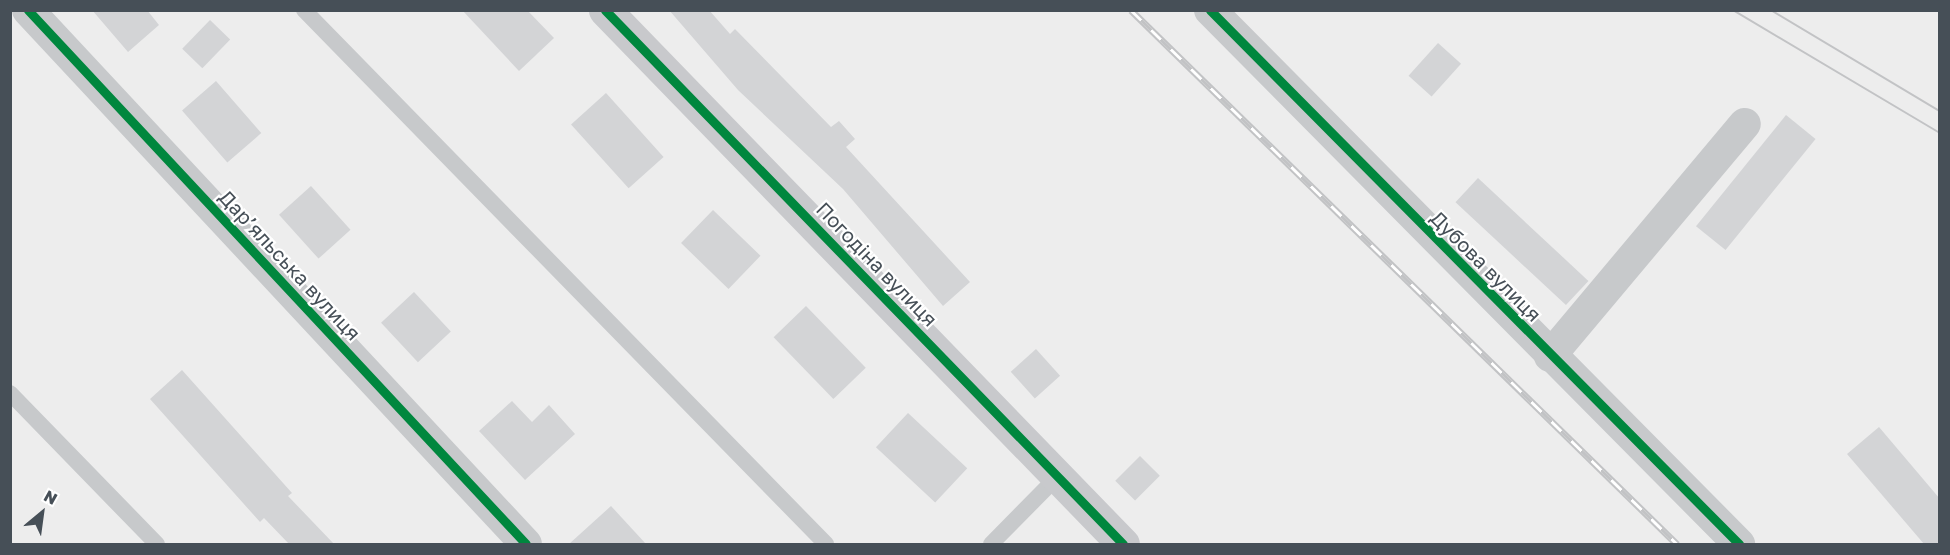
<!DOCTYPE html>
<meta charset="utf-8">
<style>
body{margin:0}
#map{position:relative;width:1950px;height:555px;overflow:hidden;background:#ededed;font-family:"Golos Text",sans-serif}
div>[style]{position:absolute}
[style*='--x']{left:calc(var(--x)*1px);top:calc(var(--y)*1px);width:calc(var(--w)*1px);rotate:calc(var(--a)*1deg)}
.building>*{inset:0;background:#d3d4d6;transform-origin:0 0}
.lane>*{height:16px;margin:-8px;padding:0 8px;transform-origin:8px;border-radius:8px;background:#c7c9cb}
.street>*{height:32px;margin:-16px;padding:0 16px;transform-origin:16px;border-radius:16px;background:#c7c9cb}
.secondary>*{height:33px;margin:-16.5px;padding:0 16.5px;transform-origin:16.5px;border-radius:16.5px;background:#c8c9cc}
.tram>*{height:1.5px;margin:-0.75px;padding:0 0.75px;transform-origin:0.75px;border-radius:0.75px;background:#c2c3c5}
.rail>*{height:7px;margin-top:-3.5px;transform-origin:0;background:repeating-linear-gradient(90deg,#fff 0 14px,#c2c3c5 0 28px);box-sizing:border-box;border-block:2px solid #c2c3c5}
.cycleway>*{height:9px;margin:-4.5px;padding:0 4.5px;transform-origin:4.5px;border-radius:4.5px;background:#00873e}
span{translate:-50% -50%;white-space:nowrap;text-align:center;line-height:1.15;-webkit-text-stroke:4.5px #fff;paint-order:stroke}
.street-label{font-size:20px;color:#464f57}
.frame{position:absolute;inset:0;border:12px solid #464f57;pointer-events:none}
.north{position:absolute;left:12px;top:483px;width:60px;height:60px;-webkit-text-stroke:4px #fff;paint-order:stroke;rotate:29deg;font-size:16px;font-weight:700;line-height:24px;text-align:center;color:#464f57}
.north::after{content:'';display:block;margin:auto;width:21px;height:27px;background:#464f57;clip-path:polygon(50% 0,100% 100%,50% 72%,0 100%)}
</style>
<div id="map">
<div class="building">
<i style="clip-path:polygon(92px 10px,147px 10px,159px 25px,128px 52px)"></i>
<i style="clip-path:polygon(462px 10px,527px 10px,554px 38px,519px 71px)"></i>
<i style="clip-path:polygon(669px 10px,709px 10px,730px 34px,735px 29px,831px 127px,839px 121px,855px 139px,846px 147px,970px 282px,943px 306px,843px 189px,738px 90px)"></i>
<i style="left:210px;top:20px;width:28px;height:40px;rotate:44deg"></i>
<i style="left:1438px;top:43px;width:31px;height:44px;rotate:42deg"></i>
<i style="left:216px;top:81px;width:69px;height:45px;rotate:49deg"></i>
<i style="left:606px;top:93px;width:86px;height:47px;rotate:48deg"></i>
<i style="left:1786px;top:115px;width:38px;height:143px;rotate:39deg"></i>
<i style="left:1478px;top:178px;width:151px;height:33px;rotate:43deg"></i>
<i style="left:311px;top:186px;width:59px;height:43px;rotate:48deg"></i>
<i style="left:713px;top:210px;width:66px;height:46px;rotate:44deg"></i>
<i style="left:414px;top:292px;width:54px;height:45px;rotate:47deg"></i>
<i style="left:806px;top:306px;width:86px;height:45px;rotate:46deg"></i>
<i style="left:1036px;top:349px;width:36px;height:34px;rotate:48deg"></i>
<i style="clip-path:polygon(182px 370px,292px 493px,288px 496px,334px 544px,289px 544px,264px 518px,260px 522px,150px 399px)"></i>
<i style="clip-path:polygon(512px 401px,532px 422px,549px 405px,575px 434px,525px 480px,479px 431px)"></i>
<i style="left:908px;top:413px;width:81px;height:47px;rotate:43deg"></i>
<i style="clip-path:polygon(1879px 427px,1940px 499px,1940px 544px,1924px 544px,1847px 454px)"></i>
<i style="left:1140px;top:456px;width:28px;height:35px;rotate:45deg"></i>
<i style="clip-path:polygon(611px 506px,646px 544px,569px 544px)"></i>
</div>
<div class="lane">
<i style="--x:304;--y:10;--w:747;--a:45.65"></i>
<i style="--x:10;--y:393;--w:211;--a:45.8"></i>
<i style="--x:991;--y:544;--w:95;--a:-45.4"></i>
</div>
<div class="street">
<i style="--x:28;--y:10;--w:730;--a:47"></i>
<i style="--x:1210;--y:10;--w:752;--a:45.27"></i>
<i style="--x:1550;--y:356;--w:303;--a:-50"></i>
</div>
<div class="secondary">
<i style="--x:605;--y:10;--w:744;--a:45.87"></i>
</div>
<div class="tram">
<i style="--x:1733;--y:10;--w:241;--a:30.7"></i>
<i style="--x:1771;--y:10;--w:197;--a:30.9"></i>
</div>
<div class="rail">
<i style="--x:1131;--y:10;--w:764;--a:44.36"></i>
</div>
<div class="cycleway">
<i style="--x:28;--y:10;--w:730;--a:47"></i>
<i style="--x:605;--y:10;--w:744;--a:45.87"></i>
<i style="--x:1210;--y:10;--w:752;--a:45.27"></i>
</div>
<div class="street-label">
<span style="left:877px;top:264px;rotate:46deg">Погодіна вулиця</span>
<span style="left:290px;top:265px;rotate:47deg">Дар’яльська вулиця</span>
<span style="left:1486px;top:266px;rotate:45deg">Дубова вулиця</span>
</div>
<div class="frame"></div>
<div class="north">N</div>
</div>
